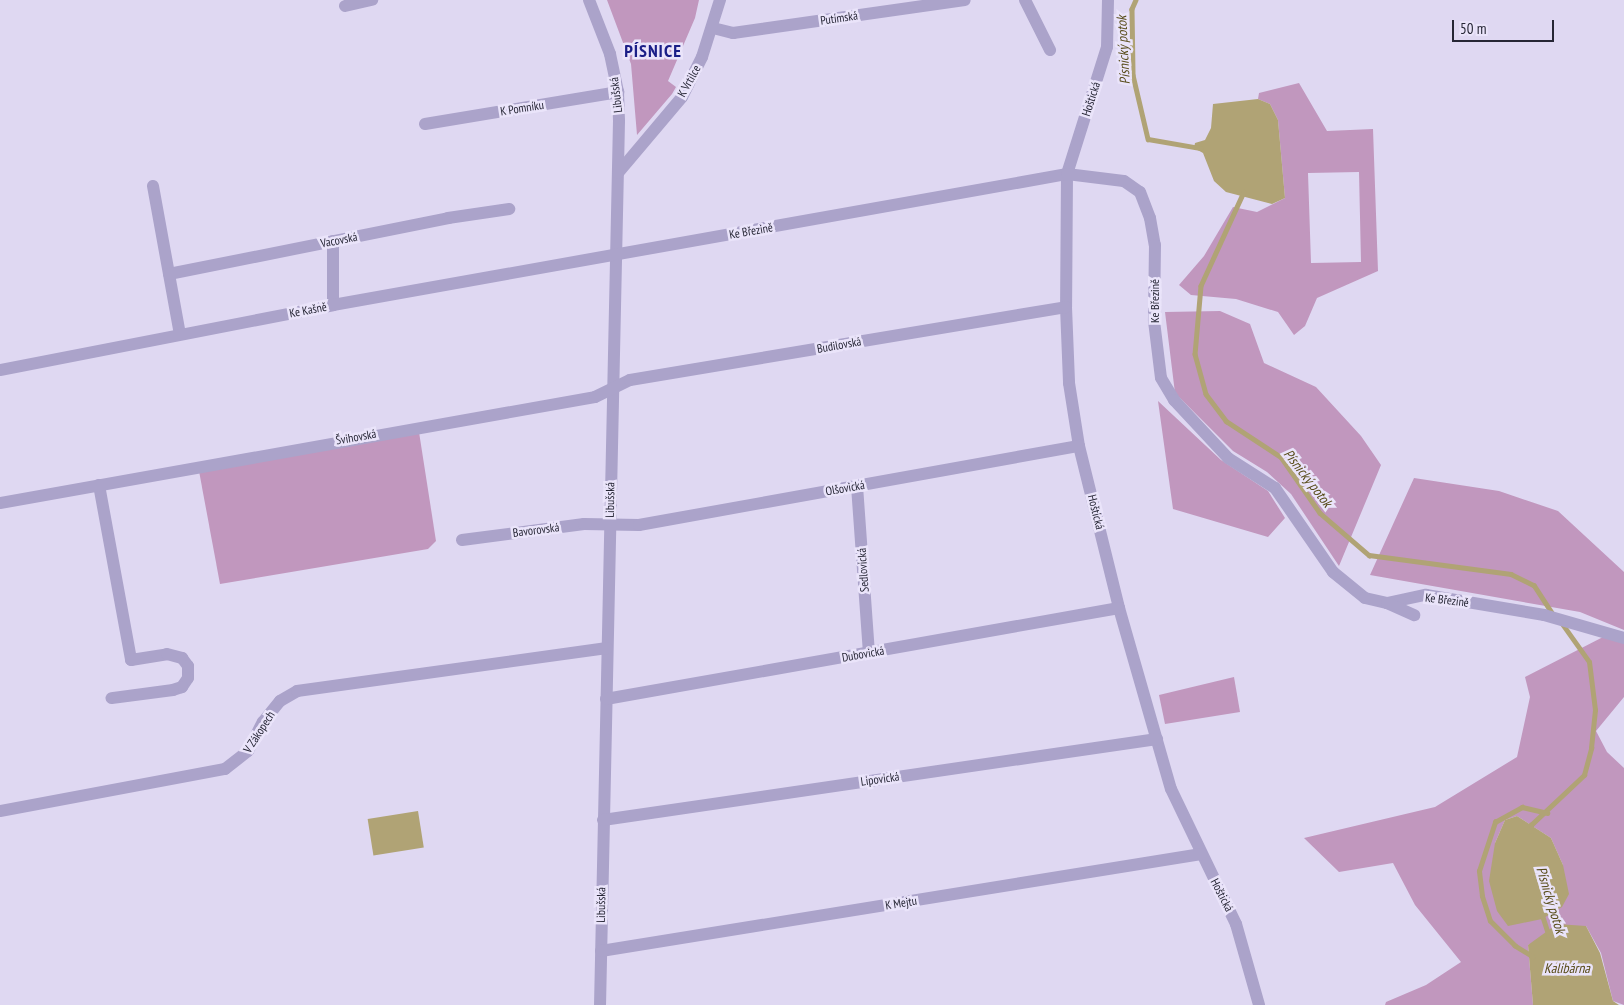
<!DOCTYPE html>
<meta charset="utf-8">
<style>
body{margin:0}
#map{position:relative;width:1624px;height:1005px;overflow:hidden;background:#dfd8f2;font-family:"PT Sans Narrow",sans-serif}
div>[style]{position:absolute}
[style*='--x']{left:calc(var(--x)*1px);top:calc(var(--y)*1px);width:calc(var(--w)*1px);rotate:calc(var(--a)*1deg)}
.green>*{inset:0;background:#c197be}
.water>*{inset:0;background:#b0a375;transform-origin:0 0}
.stream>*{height:4.5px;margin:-2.25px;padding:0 2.25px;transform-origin:2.25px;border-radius:2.25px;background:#b0a375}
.minor>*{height:12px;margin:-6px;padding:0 6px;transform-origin:6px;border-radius:6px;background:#aba3ca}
span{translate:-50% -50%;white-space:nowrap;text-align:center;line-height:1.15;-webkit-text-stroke:5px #eae4fa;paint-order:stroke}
.street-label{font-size:12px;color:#262635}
.water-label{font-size:14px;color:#584c1a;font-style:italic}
.district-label{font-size:18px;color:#1b1e87;font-weight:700;letter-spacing:1px}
.scale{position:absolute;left:1452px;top:20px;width:102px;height:22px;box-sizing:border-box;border:2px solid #262635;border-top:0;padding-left:6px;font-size:15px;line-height:18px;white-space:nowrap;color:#262635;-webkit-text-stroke:4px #eae4fa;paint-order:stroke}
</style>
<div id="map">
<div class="green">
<i style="clip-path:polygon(607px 0,699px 0,695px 18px,668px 81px,676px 87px,672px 94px,637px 135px,631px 64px)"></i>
<i style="clip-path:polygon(evenodd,1299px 83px,1327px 131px,1373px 129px,1378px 271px,1317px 298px,1305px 326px,1294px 335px,1278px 312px,1236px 299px,1191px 295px,1179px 285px,1204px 256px,1233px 207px,1257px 212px,1285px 198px,1278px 120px,1270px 104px,1258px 99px,1259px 93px,1299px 83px,1359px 172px,1361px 262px,1311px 263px,1308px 173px,1359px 172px)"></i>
<i style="clip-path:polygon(1220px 311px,1250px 324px,1264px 363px,1316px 387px,1361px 436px,1381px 465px,1339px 566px,1291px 494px,1267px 472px,1233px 451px,1175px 393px,1165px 312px)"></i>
<i style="clip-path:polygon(1158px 401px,1221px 460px,1268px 491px,1285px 518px,1268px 537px,1173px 509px)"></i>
<i style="clip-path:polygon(419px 432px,436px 541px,428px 549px,220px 584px,199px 471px)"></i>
<i style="clip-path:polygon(1414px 478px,1499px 491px,1558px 511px,1624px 572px,1624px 630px,1580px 612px,1370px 575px)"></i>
<i style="clip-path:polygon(evenodd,1605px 636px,1624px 643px,1624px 697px,1596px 731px,1607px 752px,1624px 768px,1624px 1005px,1613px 1001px,1601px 953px,1586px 926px,1528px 945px,1533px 1005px,1385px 1005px,1386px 1002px,1426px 985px,1461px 962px,1415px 905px,1393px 863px,1339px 872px,1304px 838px,1435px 807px,1517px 757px,1530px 697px,1525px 677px,1605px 636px,1517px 816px,1551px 838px,1563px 865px,1495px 843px,1505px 820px,1517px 816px)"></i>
<i style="clip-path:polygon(1234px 677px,1240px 712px,1165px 724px,1159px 695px)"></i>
</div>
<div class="water">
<i style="clip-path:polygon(1258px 99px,1270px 104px,1278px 120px,1285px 198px,1272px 204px,1226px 192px,1214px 181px,1203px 153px,1194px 148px,1195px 143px,1205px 140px,1211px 128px,1213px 104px)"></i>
<i style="left:418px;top:811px;width:37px;height:51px;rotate:81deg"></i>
<i style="clip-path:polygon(1517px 816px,1551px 838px,1563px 865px,1569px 894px,1562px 907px,1542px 919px,1508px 926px,1497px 911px,1489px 881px,1495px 843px,1505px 820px)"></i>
<i style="clip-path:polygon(1557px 924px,1586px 926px,1600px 953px,1613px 1001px,1619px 1005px,1533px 1005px,1528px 945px)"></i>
</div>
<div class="stream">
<i style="--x:1136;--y:0;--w:10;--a:114"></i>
<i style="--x:1132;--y:9;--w:66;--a:89.1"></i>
<i style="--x:1133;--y:75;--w:66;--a:76.8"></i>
<i style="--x:1148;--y:139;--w:53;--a:9.8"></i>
<i style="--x:1244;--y:192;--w:103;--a:114.6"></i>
<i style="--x:1201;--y:286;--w:68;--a:95"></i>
<i style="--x:1195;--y:354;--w:41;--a:74.6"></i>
<i style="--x:1206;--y:394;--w:34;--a:53"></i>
<i style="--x:1226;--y:421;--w:66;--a:33.2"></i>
<i style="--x:1281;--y:457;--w:68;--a:55.1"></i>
<i style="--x:1320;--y:513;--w:65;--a:40.6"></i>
<i style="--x:1369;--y:555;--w:143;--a:7.6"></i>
<i style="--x:1511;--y:574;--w:25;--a:26"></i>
<i style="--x:1534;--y:585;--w:35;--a:57"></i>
<i style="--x:1531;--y:831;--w:6;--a:-90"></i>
<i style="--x:1531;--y:825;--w:73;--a:-43.3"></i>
<i style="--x:1584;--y:775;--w:28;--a:-75"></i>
<i style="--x:1591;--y:748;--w:38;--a:-84"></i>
<i style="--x:1595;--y:710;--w:48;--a:-97.1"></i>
<i style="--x:1589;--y:662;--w:47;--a:-125.4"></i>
<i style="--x:1542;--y:914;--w:22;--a:72"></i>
<i style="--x:1533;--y:957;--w:21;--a:-149"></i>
<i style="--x:1515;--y:946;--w:35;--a:-135"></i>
<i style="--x:1490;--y:921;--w:26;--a:-108"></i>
<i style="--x:1482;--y:896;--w:25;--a:-97"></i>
<i style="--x:1479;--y:871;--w:52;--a:-71.9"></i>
<i style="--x:1495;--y:822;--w:31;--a:-29"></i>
<i style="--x:1522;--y:807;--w:26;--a:13"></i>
</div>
<div class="minor">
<i style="--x:589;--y:0;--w:58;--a:68.7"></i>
<i style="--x:610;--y:54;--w:39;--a:78"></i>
<i style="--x:618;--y:92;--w:29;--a:88"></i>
<i style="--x:619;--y:121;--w:884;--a:91.23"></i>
<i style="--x:1025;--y:0;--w:56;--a:63.4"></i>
<i style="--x:1108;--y:0;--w:47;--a:91.2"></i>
<i style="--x:1107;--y:47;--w:133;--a:107.5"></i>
<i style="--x:1067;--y:174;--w:133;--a:90.4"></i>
<i style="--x:1066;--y:307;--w:76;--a:87.7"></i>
<i style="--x:1069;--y:383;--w:64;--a:81"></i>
<i style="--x:1079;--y:446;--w:167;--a:76.1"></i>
<i style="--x:1119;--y:608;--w:188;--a:74"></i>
<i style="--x:1171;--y:789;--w:150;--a:64.3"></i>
<i style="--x:1236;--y:924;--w:84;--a:74.1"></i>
<i style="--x:345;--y:6;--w:28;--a:-13"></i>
<i style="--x:713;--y:28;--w:21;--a:14"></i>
<i style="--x:733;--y:33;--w:234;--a:-8.1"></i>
<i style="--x:425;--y:124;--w:196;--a:-9.4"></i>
<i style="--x:618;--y:173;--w:99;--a:-49.9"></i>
<i style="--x:682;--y:97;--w:45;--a:-63.4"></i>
<i style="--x:702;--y:57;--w:60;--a:-72.5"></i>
<i style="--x:153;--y:186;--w:150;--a:79.7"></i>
<i style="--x:169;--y:274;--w:285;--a:-11.3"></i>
<i style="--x:448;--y:218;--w:62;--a:-8.4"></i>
<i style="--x:333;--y:305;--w:64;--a:-90"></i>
<i style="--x:0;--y:370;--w:339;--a:-11"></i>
<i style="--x:333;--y:305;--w:746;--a:-10.12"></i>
<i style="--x:1067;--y:174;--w:57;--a:7"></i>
<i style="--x:1124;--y:181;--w:19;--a:35"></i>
<i style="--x:1140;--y:192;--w:28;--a:69"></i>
<i style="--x:1150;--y:218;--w:27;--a:80"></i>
<i style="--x:1155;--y:245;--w:76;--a:90.8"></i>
<i style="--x:1154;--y:321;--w:57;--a:83"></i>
<i style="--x:1161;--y:378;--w:26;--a:59"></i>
<i style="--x:1174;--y:400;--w:79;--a:47"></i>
<i style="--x:1228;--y:458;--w:56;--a:32.6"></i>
<i style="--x:1275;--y:488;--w:102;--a:55.4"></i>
<i style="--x:1333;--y:572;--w:41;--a:39.1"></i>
<i style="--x:1365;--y:598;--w:23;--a:13"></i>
<i style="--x:1387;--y:603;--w:40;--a:-12"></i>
<i style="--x:1426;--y:595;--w:120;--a:9.6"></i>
<i style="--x:1544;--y:615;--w:83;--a:16"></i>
<i style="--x:99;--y:485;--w:178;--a:79.6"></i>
<i style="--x:131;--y:660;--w:36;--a:-9"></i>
<i style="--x:167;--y:654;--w:16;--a:15"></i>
<i style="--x:182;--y:658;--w:10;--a:53"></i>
<i style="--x:188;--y:666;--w:12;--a:90"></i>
<i style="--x:188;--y:678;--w:11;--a:124"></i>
<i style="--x:182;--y:687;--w:9;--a:162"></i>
<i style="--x:173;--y:690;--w:62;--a:172.5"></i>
<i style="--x:857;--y:486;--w:167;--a:85.9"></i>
<i style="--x:0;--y:503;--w:604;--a:-10.1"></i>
<i style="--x:595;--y:397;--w:39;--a:-26"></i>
<i style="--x:630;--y:380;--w:442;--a:-9.5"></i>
<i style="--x:462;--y:540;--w:123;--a:-7.5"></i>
<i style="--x:584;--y:524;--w:55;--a:1"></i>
<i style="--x:639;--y:525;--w:447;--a:-10.2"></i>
<i style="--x:1387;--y:603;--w:30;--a:24"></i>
<i style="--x:606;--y:699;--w:521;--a:-10.06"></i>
<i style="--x:0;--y:811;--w:229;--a:-10.6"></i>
<i style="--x:225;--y:769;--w:29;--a:-38"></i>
<i style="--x:248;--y:751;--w:33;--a:-63"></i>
<i style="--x:263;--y:722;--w:27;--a:-51"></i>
<i style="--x:280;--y:701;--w:20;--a:-30"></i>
<i style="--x:297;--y:691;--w:313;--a:-7.9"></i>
<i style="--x:603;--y:820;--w:560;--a:-8.32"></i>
<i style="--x:601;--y:951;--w:608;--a:-9.18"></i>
</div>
<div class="street-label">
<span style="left:839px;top:18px;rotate:-8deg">Putimská</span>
<span style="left:689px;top:81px;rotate:-61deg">K Vrtilce</span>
<span style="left:616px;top:95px;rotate:-97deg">Libušská</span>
<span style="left:1091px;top:99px;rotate:-72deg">Hoštická</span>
<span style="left:522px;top:108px;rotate:-9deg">K Pomníku</span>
<span style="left:751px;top:231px;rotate:-10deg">Ke Březině</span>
<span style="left:339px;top:240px;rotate:-11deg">Vacovská</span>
<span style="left:1155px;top:301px;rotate:-90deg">Ke Březině</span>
<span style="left:308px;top:310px;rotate:-11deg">Ke Kašně</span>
<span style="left:839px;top:345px;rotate:-10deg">Budilovská</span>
<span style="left:356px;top:437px;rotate:-10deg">Švihovská</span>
<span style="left:845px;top:488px;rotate:-10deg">Olšovická</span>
<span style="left:610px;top:500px;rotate:-89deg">Libušská</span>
<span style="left:1096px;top:512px;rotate:76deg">Hoštická</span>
<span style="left:536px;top:530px;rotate:-7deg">Bavorovská</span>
<span style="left:863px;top:570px;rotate:-94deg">Sedlovická</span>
<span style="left:1447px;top:600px;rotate:7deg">Ke Březině</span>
<span style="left:863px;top:654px;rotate:-10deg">Dubovická</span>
<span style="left:259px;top:732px;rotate:-57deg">V Zákopech</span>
<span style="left:880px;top:779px;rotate:-8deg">Lipovická</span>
<span style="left:1222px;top:895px;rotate:63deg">Hoštická</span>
<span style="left:901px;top:903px;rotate:-9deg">K Mejtu</span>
<span style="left:601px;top:905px;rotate:-89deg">Libušská</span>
</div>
<div class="water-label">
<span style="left:1123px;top:50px;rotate:-93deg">Písnický potok</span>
<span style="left:1308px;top:478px;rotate:52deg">Písnický potok</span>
<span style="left:1551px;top:900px;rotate:73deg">Písnický potok</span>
<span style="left:1567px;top:968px">Kalibárna</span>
</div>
<div class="district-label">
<span style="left:653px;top:51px">PÍSNICE</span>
</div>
<div class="scale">50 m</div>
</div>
